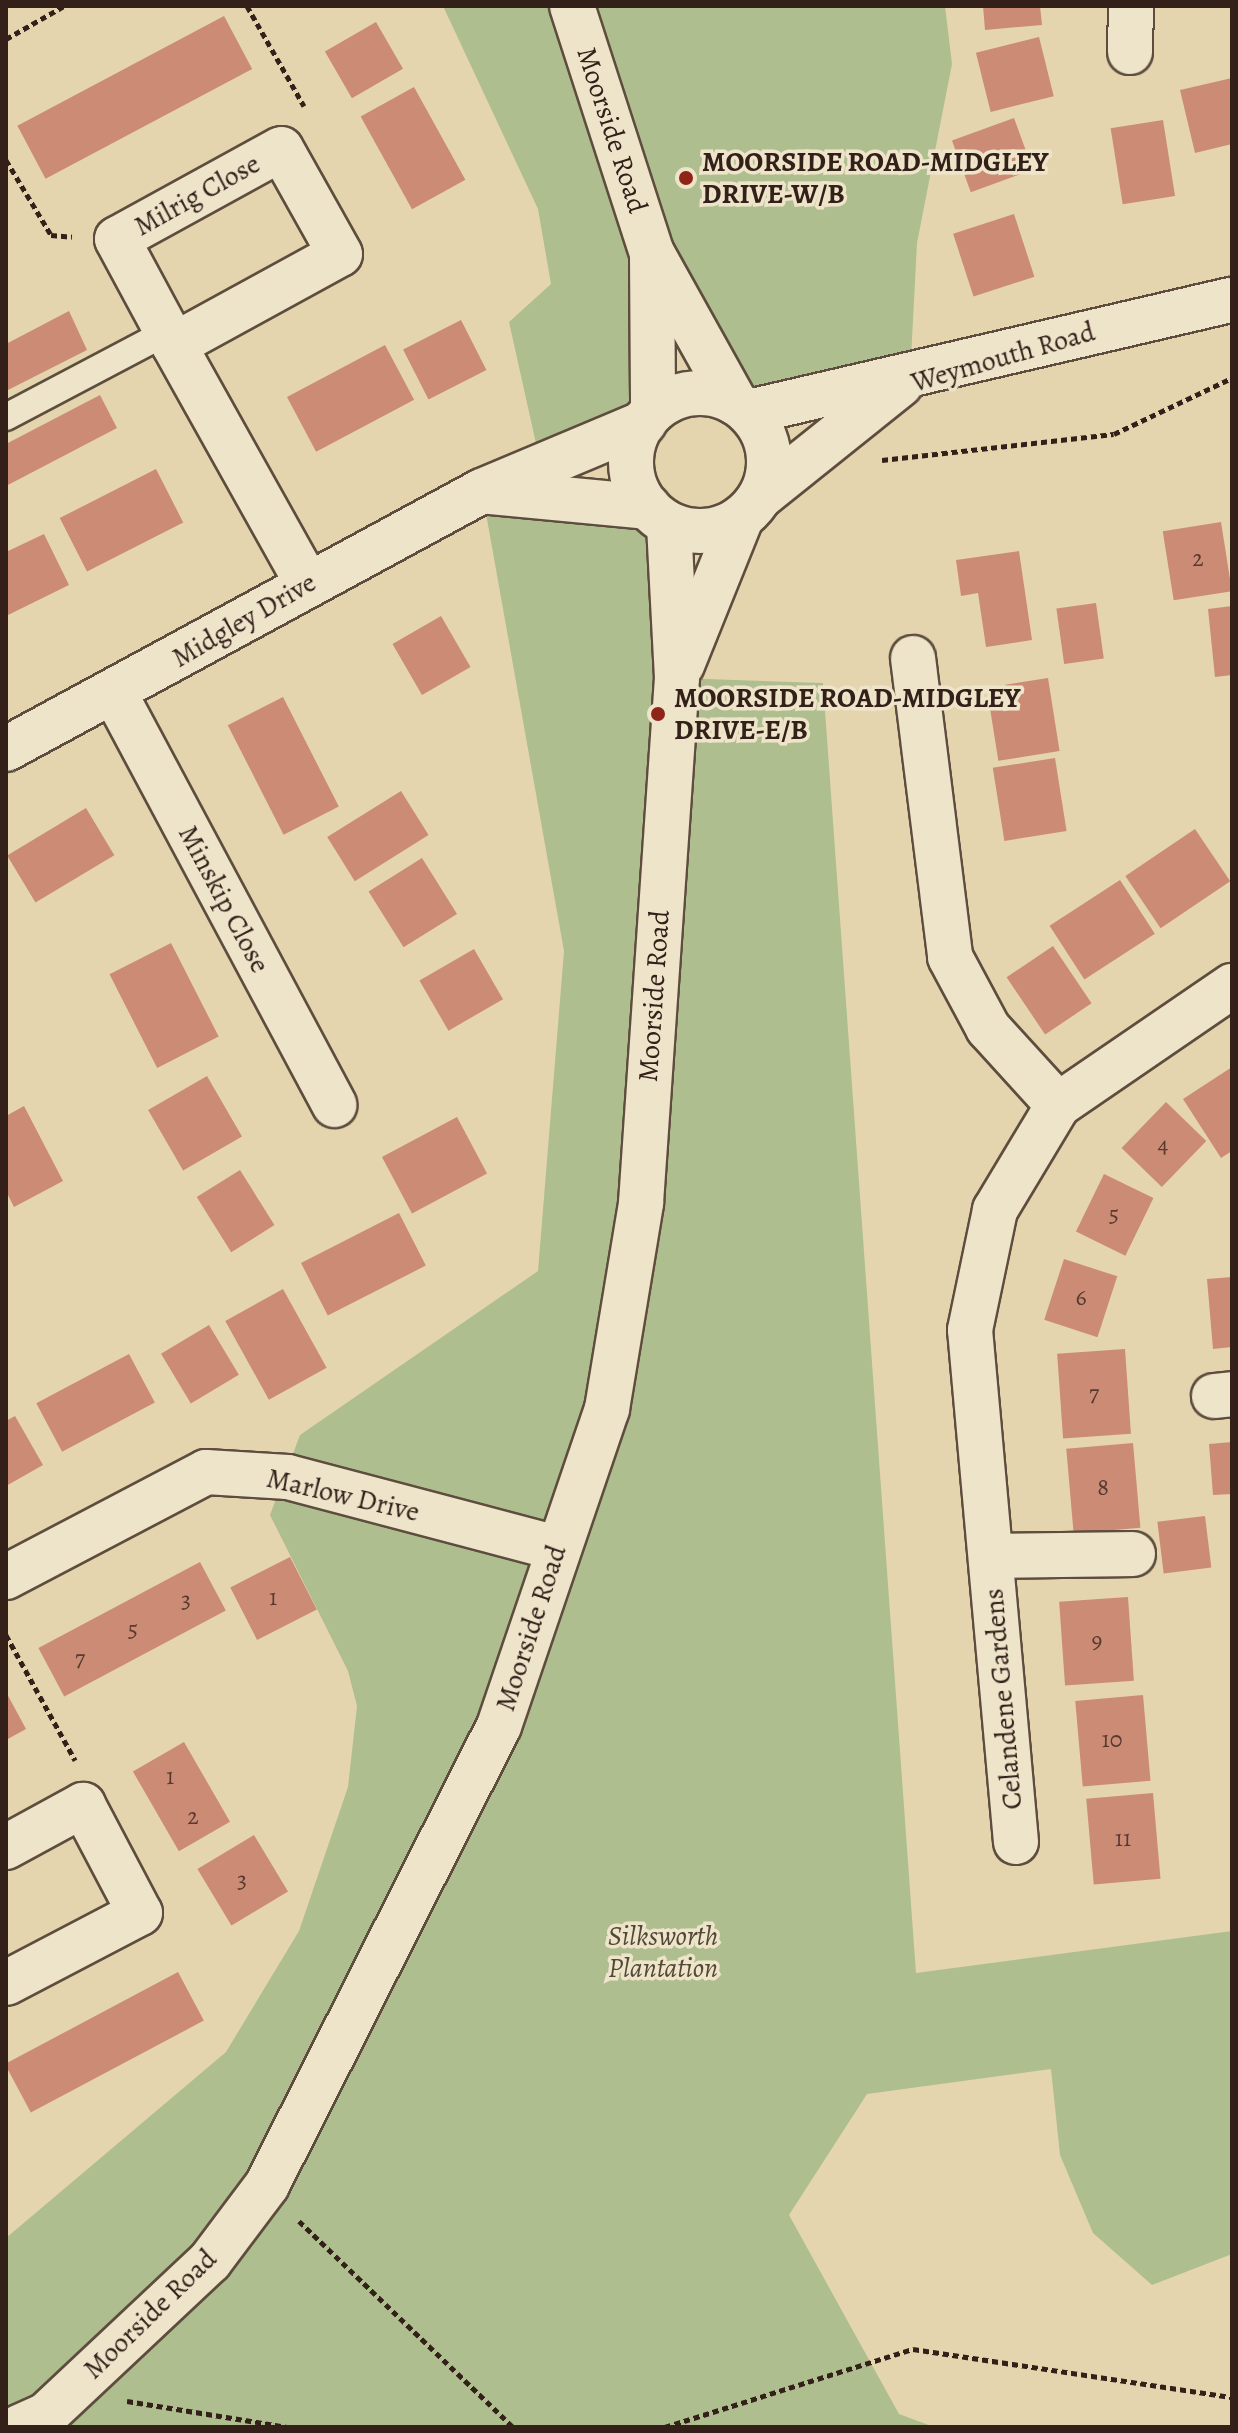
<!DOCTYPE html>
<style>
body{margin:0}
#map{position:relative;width:1238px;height:2433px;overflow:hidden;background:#e4d5ae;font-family:Alegreya,serif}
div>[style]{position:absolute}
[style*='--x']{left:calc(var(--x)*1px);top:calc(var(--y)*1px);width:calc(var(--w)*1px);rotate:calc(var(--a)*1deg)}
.green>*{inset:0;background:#afbe8e}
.building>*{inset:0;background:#cc8b75;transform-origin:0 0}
.path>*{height:5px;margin-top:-2.5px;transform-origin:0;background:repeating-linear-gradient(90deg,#322019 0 6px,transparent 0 10px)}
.roads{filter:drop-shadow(2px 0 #5e4d3e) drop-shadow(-2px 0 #5e4d3e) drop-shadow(0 2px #5e4d3e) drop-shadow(0 -2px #5e4d3e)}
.service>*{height:26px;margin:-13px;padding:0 13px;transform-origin:13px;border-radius:13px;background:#ede4ca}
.minor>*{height:44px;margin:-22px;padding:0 22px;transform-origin:22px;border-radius:22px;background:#ede4ca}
.tertiary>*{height:44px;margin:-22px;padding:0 22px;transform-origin:22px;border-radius:22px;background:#ede4ca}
.tertiary>.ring{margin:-22px;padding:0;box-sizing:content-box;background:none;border:44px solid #ede4ca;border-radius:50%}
.dots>*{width:22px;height:22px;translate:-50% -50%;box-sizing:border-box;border:4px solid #ede4ca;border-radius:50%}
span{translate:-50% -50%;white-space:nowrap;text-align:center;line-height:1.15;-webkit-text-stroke:7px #ede4ca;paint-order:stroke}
.number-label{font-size:24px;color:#583b30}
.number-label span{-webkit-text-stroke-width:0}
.street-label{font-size:28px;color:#322019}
.poi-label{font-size:28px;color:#322019;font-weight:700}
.left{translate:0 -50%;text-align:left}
.park-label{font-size:28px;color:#514836;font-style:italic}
.frame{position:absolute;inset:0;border:8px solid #322019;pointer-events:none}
</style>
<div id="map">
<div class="green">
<i style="clip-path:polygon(443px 6px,945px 6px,952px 64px,917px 243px,910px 378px,749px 412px,653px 256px,653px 411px,541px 466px,509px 322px,551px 284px,538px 209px)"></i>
<i style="clip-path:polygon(482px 491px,648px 507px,677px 678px,823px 683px,916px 1973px,1232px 1931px,1232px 2254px,1152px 2285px,1093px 2233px,1060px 2155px,1051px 2069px,867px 2094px,789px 2215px,899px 2414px,934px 2427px,6px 2427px,6px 2238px,226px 2052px,299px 1931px,348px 1787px,357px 1706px,348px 1671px,270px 1515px,300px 1435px,538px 1271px,564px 951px)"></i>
</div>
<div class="building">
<i style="clip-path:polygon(983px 6px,1040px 6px,1042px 25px,985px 30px)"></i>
<i style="left:224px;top:16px;width:60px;height:234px;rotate:62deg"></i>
<i style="left:376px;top:22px;width:54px;height:59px;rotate:60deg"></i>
<i style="left:1039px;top:37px;width:61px;height:65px;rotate:76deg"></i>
<i style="clip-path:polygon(1232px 78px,1232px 144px,1195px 153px,1180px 90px)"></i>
<i style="left:414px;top:87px;width:106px;height:61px;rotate:61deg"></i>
<i style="left:1014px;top:118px;width:55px;height:66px;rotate:70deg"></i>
<i style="left:1163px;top:120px;width:77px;height:53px;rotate:81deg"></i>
<i style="left:1014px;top:214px;width:66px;height:64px;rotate:72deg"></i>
<i style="clip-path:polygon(69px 311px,87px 350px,6px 391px,6px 344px)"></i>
<i style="left:461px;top:320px;width:56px;height:65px;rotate:63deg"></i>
<i style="left:385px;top:345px;width:62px;height:111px;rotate:62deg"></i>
<i style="clip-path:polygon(100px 395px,117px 428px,6px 486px,6px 444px)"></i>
<i style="left:156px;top:469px;width:60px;height:108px;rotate:63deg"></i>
<i style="left:1221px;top:522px;width:70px;height:59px;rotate:81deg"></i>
<i style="clip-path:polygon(44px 534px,69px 585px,6px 616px,6px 552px)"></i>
<i style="clip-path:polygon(1019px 551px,1032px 640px,986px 647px,978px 593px,961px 596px,956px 560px)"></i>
<i style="left:1096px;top:603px;width:56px;height:40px;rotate:82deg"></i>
<i style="clip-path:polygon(1232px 606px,1232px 675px,1215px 677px,1208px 609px)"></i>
<i style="left:441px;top:616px;width:59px;height:56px;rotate:60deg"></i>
<i style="left:1048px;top:678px;width:74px;height:62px;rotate:81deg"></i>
<i style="left:283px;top:697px;width:123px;height:62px;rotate:63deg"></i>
<i style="left:1055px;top:758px;width:74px;height:63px;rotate:81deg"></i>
<i style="left:401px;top:791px;width:52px;height:87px;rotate:58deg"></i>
<i style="left:86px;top:808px;width:55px;height:92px;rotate:59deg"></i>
<i style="left:1195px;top:829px;width:63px;height:84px;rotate:56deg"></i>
<i style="left:422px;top:858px;width:66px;height:63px;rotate:58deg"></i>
<i style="left:1120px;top:880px;width:64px;height:84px;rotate:57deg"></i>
<i style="left:171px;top:943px;width:105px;height:69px;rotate:63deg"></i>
<i style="left:1053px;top:946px;width:69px;height:56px;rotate:56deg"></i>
<i style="left:474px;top:949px;width:58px;height:63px;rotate:60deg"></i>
<i style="clip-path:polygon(1232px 1067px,1232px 1151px,1221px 1158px,1183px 1099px)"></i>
<i style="left:207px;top:1076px;width:70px;height:68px;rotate:60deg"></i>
<i style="left:1166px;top:1102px;width:56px;height:64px;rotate:44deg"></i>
<i style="clip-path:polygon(24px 1106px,63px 1181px,14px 1207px,6px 1191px,6px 1116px)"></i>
<i style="left:457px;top:1117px;width:64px;height:85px;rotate:62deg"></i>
<i style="left:240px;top:1170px;width:65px;height:51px;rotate:58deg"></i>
<i style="left:1104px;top:1174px;width:55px;height:64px;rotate:26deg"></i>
<i style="left:399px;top:1213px;width:59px;height:110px;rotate:63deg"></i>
<i style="left:1064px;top:1259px;width:56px;height:64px;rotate:18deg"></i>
<i style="clip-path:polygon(1232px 1277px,1232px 1347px,1213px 1349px,1207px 1279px)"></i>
<i style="left:283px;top:1289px;width:90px;height:66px;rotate:61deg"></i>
<i style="left:209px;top:1325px;width:58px;height:56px;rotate:59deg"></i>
<i style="left:1125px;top:1349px;width:85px;height:68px;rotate:86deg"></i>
<i style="left:129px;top:1354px;width:55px;height:105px;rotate:62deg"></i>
<i style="clip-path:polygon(15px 1416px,43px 1465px,6px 1486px,6px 1421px)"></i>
<i style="clip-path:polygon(1232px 1442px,1232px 1494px,1213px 1495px,1209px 1444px)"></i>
<i style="left:1133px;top:1443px;width:85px;height:67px;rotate:85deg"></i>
<i style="left:1205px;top:1516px;width:52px;height:48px;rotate:83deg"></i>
<i style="left:290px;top:1557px;width:59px;height:67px;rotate:63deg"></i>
<i style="left:200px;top:1562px;width:55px;height:183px;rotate:62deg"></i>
<i style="left:1128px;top:1597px;width:84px;height:69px;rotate:86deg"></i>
<i style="clip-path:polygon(6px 1692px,26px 1729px,6px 1740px)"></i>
<i style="left:1143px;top:1695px;width:86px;height:68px;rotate:85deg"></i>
<i style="left:184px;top:1742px;width:92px;height:59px;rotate:60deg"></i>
<i style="left:1153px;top:1793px;width:86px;height:67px;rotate:85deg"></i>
<i style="left:254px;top:1835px;width:66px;height:66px;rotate:59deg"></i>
<i style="left:178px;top:1972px;width:55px;height:196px;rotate:62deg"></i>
</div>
<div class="path">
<i style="--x:247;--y:6;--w:115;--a:60.3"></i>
<i style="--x:6;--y:39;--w:67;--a:-29.6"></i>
<i style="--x:6;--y:160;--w:87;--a:59"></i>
<i style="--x:51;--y:235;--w:21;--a:5"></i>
<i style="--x:882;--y:460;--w:233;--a:-6.4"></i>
<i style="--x:1114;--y:434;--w:131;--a:-25.4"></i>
<i style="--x:6;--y:1635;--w:143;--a:61.1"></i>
<i style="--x:299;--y:2221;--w:297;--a:43.9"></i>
<i style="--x:127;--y:2401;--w:162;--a:9.2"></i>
<i style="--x:665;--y:2427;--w:260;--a:-17.5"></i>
<i style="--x:913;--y:2349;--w:323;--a:8.6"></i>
</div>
<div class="roads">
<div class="service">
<i style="--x:6;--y:417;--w:182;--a:-27.8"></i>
</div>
<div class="minor">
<i style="--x:1130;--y:52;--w:46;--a:-88.8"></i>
<i style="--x:174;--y:345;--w:189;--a:-28.7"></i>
<i style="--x:340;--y:254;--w:120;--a:-119.3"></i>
<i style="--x:281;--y:149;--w:187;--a:151.2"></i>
<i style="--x:117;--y:239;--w:120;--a:61.7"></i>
<i style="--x:174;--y:345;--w:273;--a:60.8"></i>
<i style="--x:489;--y:492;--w:160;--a:5.4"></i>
<i style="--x:913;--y:658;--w:301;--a:82.9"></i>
<i style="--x:950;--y:957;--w:81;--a:61.8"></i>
<i style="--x:988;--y:1028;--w:104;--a:47.7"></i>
<i style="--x:1058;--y:1105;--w:211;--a:-34.4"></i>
<i style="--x:115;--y:694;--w:466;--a:61.9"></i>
<i style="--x:6;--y:749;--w:541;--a:-28.46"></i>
<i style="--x:482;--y:491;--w:176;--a:-22.8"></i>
<i style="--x:1214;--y:1396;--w:18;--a:-6"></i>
<i style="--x:991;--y:1556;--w:142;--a:-0.8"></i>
<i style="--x:6;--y:1577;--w:226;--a:-27.7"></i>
<i style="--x:206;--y:1472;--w:82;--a:3.5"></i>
<i style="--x:288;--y:1477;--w:278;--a:14.8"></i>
<i style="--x:1016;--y:1842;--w:514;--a:-95.13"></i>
<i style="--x:970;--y:1330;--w:123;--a:-78.2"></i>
<i style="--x:995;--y:1210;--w:122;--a:-59"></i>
<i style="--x:6;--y:1847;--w:88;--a:-28.6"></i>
<i style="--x:83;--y:1805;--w:122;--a:62.2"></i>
<i style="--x:140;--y:1913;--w:151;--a:152.4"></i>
</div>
<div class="tertiary">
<i style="--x:572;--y:6;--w:260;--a:72.1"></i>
<i style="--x:652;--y:253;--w:171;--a:60.9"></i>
<i style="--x:652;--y:256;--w:155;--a:89.6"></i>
<i class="ring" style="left:631px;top:393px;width:94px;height:94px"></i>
<i style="--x:749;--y:412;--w:496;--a:-13.1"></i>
<i style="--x:761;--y:496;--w:179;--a:-38.7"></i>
<i style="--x:682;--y:665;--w:158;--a:-68.1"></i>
<i style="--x:19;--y:2427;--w:30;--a:-24"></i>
<i style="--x:46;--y:2415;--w:225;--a:-43.2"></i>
<i style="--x:210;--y:2261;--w:95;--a:-53.1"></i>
<i style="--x:267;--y:2185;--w:514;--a:-63.19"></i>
<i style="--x:499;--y:1726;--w:335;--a:-71.2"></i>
<i style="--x:607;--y:1409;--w:209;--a:-80.6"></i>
<i style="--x:641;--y:1203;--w:526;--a:-86.08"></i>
<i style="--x:677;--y:678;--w:154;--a:-93"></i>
</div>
</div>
<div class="dots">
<i style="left:686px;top:178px;background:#8f2418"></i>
<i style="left:658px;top:714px;background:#8f2418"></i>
</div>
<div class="number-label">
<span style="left:1198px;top:559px">2</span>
<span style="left:1163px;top:1145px">4</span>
<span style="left:1114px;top:1215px">5</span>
<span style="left:1081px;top:1298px">6</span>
<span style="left:1094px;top:1394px">7</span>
<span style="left:1103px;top:1488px">8</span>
<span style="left:273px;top:1598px">1</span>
<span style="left:186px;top:1601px">3</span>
<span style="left:133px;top:1630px">5</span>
<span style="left:1097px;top:1641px">9</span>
<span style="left:80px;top:1659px">7</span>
<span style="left:1112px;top:1740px">10</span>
<span style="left:170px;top:1777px">1</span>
<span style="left:193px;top:1817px">2</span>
<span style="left:1123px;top:1839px">11</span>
<span style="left:242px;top:1881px">3</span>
</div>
<div class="street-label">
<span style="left:612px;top:130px;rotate:72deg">Moorside Road</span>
<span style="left:197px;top:195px;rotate:-29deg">Milrig Close</span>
<span style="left:1003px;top:357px;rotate:-16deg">Weymouth Road</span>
<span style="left:244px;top:620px;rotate:-30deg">Midgley Drive</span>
<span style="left:224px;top:899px;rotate:62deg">Minskip Close</span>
<span style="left:654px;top:996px;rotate:-86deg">Moorside Road</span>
<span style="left:343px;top:1495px;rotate:13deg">Marlow Drive</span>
<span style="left:531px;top:1628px;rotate:-72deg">Moorside Road</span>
<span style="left:1003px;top:1699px;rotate:-95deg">Celandene Gardens</span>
<span style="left:150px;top:2314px;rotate:-44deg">Moorside Road</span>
</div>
<div class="poi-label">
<span class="left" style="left:702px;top:178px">MOORSIDE ROAD-MIDGLEY<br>DRIVE-W/B</span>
<span class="left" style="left:674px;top:714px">MOORSIDE ROAD-MIDGLEY<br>DRIVE-E/B</span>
</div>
<div class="park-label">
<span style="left:663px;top:1952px">Silksworth<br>Plantation</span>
</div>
<div class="frame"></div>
</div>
